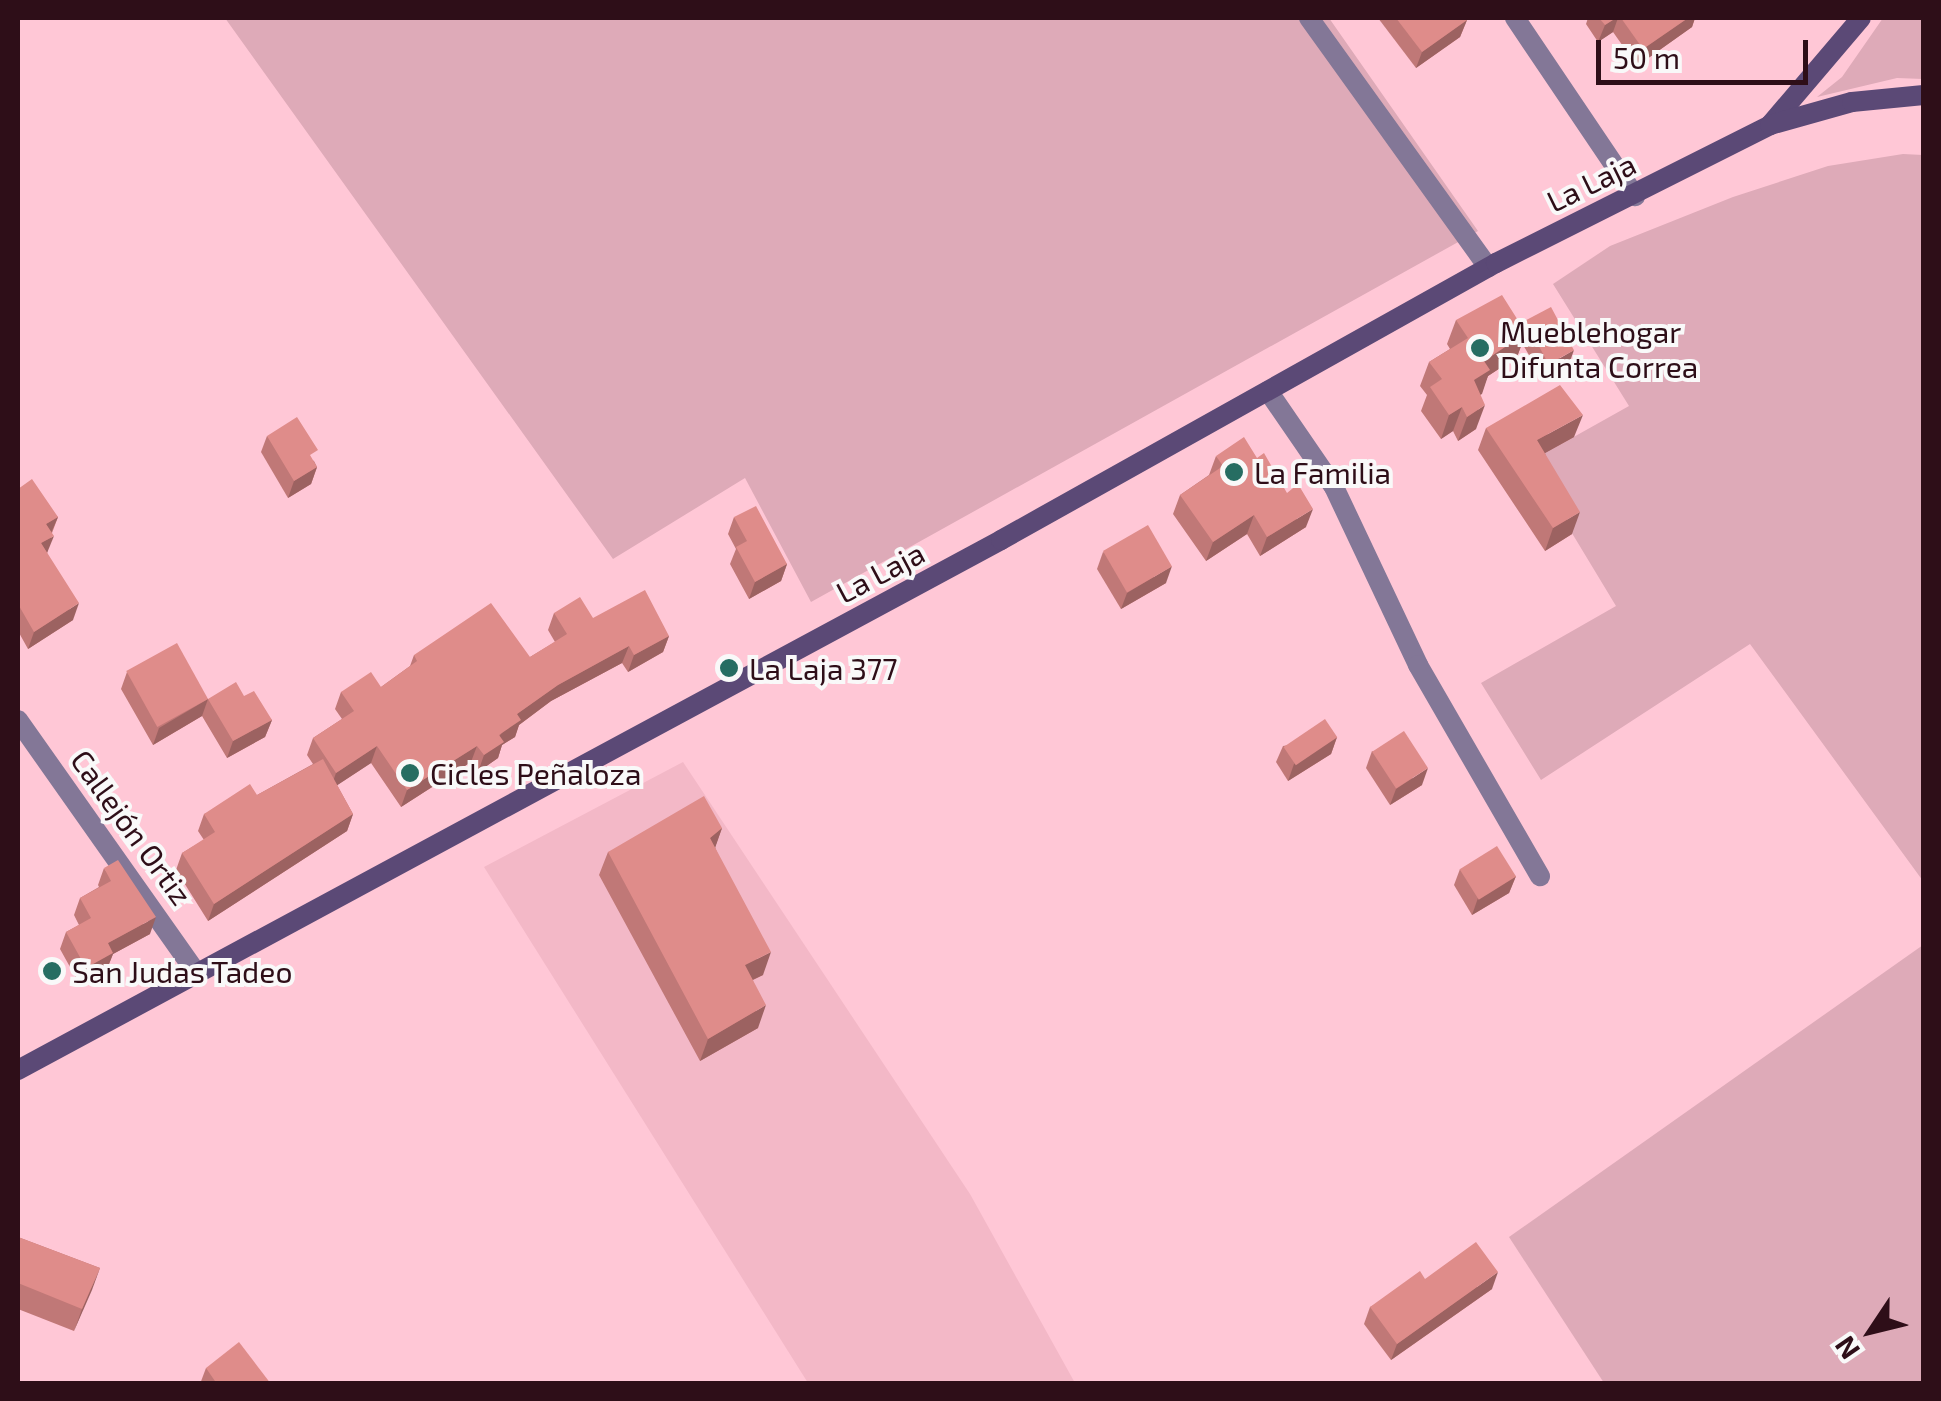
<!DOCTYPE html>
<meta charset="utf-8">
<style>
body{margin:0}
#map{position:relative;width:1941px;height:1401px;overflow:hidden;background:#ffc7d6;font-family:"Exo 2",sans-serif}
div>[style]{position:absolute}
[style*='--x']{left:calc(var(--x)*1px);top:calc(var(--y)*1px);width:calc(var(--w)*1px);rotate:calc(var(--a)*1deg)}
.built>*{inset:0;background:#f3b8c7}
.green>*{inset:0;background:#deaab8}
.street>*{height:20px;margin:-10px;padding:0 10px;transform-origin:10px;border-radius:10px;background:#837797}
.secondary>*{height:20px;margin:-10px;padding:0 10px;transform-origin:10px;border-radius:10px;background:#5b4976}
.wall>*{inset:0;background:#c07877}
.shaded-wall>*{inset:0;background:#9c6261}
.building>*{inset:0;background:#df8c8a;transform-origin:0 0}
.dots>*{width:28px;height:28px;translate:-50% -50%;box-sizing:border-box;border:5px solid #f9f9f9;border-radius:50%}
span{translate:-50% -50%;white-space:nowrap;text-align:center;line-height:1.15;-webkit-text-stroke:8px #f9f9f9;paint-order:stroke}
.street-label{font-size:30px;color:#2e0e18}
.poi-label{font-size:30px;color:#2e0e18}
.left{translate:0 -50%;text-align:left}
.frame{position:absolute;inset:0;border:20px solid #2e0e18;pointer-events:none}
.north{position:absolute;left:1821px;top:1281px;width:100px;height:100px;-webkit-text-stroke:8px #f9f9f9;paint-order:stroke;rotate:235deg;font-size:28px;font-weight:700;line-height:40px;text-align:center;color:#2e0e18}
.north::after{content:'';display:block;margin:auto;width:35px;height:45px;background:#2e0e18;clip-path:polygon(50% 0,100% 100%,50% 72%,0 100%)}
.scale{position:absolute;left:1596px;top:40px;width:212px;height:45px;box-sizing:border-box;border:5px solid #2e0e18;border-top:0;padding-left:12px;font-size:30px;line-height:35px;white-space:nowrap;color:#2e0e18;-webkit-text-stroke:8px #f9f9f9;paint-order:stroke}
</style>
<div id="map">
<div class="built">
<i style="clip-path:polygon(683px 762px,970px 1194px,1075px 1383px,808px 1383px,484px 867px)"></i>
</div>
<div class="green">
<i style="clip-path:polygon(225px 18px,1329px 18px,1478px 231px,811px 602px,745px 478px,613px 559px)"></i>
<i style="clip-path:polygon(1883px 18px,1923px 18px,1923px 79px,1897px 78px,1817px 97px,1842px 77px)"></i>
<i style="clip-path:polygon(1903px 154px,1923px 155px,1923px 881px,1750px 644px,1541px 780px,1481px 683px,1616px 606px,1529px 462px,1629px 406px,1553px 284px,1610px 246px,1733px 197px,1828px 166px)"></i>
<i style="clip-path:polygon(1923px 945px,1923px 1383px,1604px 1383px,1509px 1237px)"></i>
</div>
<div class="street">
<i style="--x:1309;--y:18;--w:307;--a:54.3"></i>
<i style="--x:1515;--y:18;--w:215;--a:56"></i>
<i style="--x:1268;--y:391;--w:116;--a:55.5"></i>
<i style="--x:1334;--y:487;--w:197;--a:64.7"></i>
<i style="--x:1418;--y:665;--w:244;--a:60"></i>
<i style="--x:18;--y:720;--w:307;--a:54.8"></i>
</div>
<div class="secondary">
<i style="--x:1770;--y:125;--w:140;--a:-49.6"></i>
<i style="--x:18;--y:1070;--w:1117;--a:-28.33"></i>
<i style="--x:1001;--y:540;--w:567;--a:-29.23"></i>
<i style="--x:1496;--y:263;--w:307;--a:-26.7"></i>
<i style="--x:1770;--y:125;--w:85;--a:-15.7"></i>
<i style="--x:1852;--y:102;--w:72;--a:-5.6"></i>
</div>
<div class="wall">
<i style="clip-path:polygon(1378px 18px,1465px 18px,1467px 20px,1460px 37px,1416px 68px)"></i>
<i style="clip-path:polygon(1588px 18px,1695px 18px,1692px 27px,1637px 66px,1613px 32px,1598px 42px,1586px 24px)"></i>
<i style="clip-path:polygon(1456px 320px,1523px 329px,1526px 322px,1568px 367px,1544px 381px,1522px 343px,1517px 357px,1488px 376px,1480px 394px,1476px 429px,1458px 441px,1453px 431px,1441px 439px,1421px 411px,1427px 395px,1420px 386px,1429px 362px,1450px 349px,1447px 344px)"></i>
<i style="clip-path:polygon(1486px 428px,1574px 437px,1545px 453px,1572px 534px,1545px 551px,1478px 450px)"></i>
<i style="clip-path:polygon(267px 436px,314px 461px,317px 467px,311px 484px,288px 498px,261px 452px)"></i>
<i style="clip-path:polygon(1216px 456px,1306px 527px,1260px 556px,1247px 534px,1206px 561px,1173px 514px,1180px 495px,1209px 475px)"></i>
<i style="clip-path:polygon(18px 489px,58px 517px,52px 533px,47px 553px,73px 620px,28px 649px,18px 631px)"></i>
<i style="clip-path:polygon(734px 517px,787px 564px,781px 581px,749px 599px,730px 564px,736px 549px,728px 534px)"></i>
<i style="clip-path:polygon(1103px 552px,1166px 583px,1121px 609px,1097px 569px)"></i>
<i style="clip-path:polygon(554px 613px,593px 618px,669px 636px,663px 652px,628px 672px,622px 663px,551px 701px,519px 725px,515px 737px,502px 745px,498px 758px,478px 772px,471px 762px,401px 807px,371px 763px,337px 785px,353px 814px,347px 831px,208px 921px,176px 870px,182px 853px,204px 840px,198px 831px,204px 814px,257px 795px,313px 764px,307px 755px,313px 738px,342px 719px,335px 709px,341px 692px,381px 687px,410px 666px,414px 655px,530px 657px,555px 642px,548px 630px)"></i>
<i style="clip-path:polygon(127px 672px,208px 699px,244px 696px,272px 720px,265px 737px,227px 758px,202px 716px,153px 745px,121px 689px)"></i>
<i style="clip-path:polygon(1337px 737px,1331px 754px,1288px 781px,1276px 762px,1283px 746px)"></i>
<i style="clip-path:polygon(1372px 751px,1422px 785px,1390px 805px,1366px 768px)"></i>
<i style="clip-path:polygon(722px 828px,715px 847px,763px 975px,753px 980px,758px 1028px,700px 1061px,599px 875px,608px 852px)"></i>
<i style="clip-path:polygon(104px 868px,150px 934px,113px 954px,107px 969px,80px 985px,60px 949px,66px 932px,79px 925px,74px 915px,80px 898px,99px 887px,98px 885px)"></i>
<i style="clip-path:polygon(1460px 869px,1516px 876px,1509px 893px,1472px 915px,1454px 885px)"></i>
<i style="clip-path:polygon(18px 1237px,100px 1268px,74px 1331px,18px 1309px)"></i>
<i style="clip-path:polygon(1425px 1279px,1492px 1289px,1391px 1360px,1364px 1324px,1370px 1307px)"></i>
<i style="clip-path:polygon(206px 1368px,271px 1384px,200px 1384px)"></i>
</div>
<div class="shaded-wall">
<i style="clip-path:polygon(1616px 18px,1618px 18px,1613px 32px,1598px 42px,1605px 25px)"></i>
<i style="clip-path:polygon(1688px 18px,1695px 18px,1692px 27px,1637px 66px,1643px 49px)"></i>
<i style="clip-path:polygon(1467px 20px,1460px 37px,1416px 68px,1422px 52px)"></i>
<i style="clip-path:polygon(1526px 333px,1517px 357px,1488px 376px,1482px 394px,1465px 403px,1474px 380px,1484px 361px)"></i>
<i style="clip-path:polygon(1574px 350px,1568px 367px,1544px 381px,1550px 364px)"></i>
<i style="clip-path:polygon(1485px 405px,1476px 429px,1458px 441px,1467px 417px)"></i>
<i style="clip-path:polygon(1462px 407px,1453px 431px,1441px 439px,1449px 415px)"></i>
<i style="clip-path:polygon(1583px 415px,1574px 437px,1529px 462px,1537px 440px)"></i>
<i style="clip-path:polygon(317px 467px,311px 484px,288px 498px,294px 481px)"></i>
<i style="clip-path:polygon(1313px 509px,1306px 527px,1260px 556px,1267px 537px)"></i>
<i style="clip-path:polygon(1580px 512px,1572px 534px,1545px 551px,1553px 528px)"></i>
<i style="clip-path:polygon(1254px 515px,1247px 534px,1206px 561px,1213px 542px)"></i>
<i style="clip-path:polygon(58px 517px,51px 533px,46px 524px)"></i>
<i style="clip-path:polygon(54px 536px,47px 553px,41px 543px)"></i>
<i style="clip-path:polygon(787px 564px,781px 581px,749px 599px,755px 582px)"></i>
<i style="clip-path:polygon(1172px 566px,1166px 583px,1121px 609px,1127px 593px)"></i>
<i style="clip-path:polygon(79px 603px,73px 620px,28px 649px,34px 632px)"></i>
<i style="clip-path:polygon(669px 636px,663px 652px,628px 672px,634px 655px)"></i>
<i style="clip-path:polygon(629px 646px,622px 663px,551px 701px,519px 725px,515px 737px,502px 745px,498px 758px,478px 772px,484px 755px,517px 714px,558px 685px)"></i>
<i style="clip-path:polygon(208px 699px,202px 716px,153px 745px,159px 728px)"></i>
<i style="clip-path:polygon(272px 720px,265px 737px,227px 758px,233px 741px)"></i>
<i style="clip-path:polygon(1337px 737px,1331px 754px,1288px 781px,1294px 764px)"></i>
<i style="clip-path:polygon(377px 746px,371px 763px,330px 790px,336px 773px)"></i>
<i style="clip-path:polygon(477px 746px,471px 762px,401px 807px,407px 790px)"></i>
<i style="clip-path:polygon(1428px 768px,1422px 785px,1390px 805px,1396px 789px)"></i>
<i style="clip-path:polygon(353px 814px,347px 831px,208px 921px,214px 904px)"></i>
<i style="clip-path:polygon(722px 828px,714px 851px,710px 838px)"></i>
<i style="clip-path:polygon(1516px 876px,1509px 893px,1472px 915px,1478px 898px)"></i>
<i style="clip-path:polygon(156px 917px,150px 934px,113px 954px,107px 969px,80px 985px,86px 968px,108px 943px)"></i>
<i style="clip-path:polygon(771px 952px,763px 975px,737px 987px,745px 965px)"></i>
<i style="clip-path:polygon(766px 1005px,758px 1028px,700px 1061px,708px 1039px)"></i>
<i style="clip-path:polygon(100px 1268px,92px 1290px,74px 1331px,82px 1309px)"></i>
<i style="clip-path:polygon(1498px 1272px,1492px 1289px,1391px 1360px,1397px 1344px)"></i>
</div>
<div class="building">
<i style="clip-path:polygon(1396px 18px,1465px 18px,1467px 20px,1422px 52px)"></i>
<i style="clip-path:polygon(1599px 18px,1616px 18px,1605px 25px)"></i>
<i style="clip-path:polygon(1621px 18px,1688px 18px,1643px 49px)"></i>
<i style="clip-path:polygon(1502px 295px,1526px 333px,1484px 361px,1490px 370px,1474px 380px,1485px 405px,1467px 417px,1462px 407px,1449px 415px,1430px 387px,1442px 379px,1429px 362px,1468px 338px,1456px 320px)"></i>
<i style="left:1551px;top:307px;width:49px;height:29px;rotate:62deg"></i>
<i style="clip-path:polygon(1560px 385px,1583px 415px,1537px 440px,1580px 512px,1553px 528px,1486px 428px)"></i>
<i style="clip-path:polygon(297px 417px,318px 450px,310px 455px,317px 467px,294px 481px,267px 436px)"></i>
<i style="clip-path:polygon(1244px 437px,1257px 458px,1264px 453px,1287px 493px,1298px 484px,1313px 509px,1267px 537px,1254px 515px,1213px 542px,1180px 495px,1223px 466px,1216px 456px)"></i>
<i style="clip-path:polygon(32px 479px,58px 517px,46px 524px,54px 536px,41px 543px,79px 603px,34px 632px,18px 604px,18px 489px)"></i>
<i style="clip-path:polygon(756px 506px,787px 564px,755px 582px,736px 547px,747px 541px,734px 517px)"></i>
<i style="left:1148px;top:525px;width:48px;height:52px;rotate:60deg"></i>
<i style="clip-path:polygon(645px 590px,669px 636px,634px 655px,629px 646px,558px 685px,517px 714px,521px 720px,499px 735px,504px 742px,484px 755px,477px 746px,407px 790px,377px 746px,336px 773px,313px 738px,354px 711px,341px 692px,371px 672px,381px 687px,417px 661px,414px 655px,491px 603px,530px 657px,567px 634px,554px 613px,580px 597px,593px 618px)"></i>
<i style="left:177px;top:643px;width:64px;height:58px;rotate:61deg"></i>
<i style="clip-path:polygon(236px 682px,244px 696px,254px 691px,272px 720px,233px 741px,208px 699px)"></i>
<i style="left:1325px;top:719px;width:22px;height:50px;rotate:56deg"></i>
<i style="left:1404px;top:731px;width:44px;height:38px;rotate:57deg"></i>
<i style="clip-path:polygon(323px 759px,353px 814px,214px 904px,182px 853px,215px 832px,204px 814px,250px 784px,257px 795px)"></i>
<i style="clip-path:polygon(704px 796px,722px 828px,710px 838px,771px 952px,745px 965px,766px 1005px,708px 1039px,608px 852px)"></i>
<i style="left:1497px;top:846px;width:36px;height:44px;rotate:58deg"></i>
<i style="clip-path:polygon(118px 860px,156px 917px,108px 943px,113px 953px,86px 968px,66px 932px,91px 918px,80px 898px,111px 881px,104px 868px)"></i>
<i style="clip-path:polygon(18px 1237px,100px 1268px,82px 1309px,18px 1283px)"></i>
<i style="clip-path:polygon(1476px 1242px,1498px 1272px,1397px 1344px,1370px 1307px,1420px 1271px,1425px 1279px)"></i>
<i style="clip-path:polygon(239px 1342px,271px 1384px,217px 1384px,206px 1368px)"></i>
</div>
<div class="dots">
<i style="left:1480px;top:348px;background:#266d62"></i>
<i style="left:1234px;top:472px;background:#266d62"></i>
<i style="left:729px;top:668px;background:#266d62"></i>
<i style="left:410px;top:773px;background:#266d62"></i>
<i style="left:52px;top:971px;background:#266d62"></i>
</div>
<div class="street-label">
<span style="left:1591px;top:182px;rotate:-26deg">La Laja</span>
<span style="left:880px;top:572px;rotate:-28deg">La Laja</span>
<span style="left:132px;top:827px;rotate:54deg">Callejón Ortiz</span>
</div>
<div class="poi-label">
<span class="left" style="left:1500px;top:348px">Mueblehogar<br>Difunta Correa</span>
<span class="left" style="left:1254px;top:472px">La Familia</span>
<span class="left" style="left:749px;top:668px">La Laja 377</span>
<span class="left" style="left:430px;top:773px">Cicles Peñaloza</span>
<span class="left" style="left:72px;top:971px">San Judas Tadeo</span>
</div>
<div class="frame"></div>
<div class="north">N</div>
<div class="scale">50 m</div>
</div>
